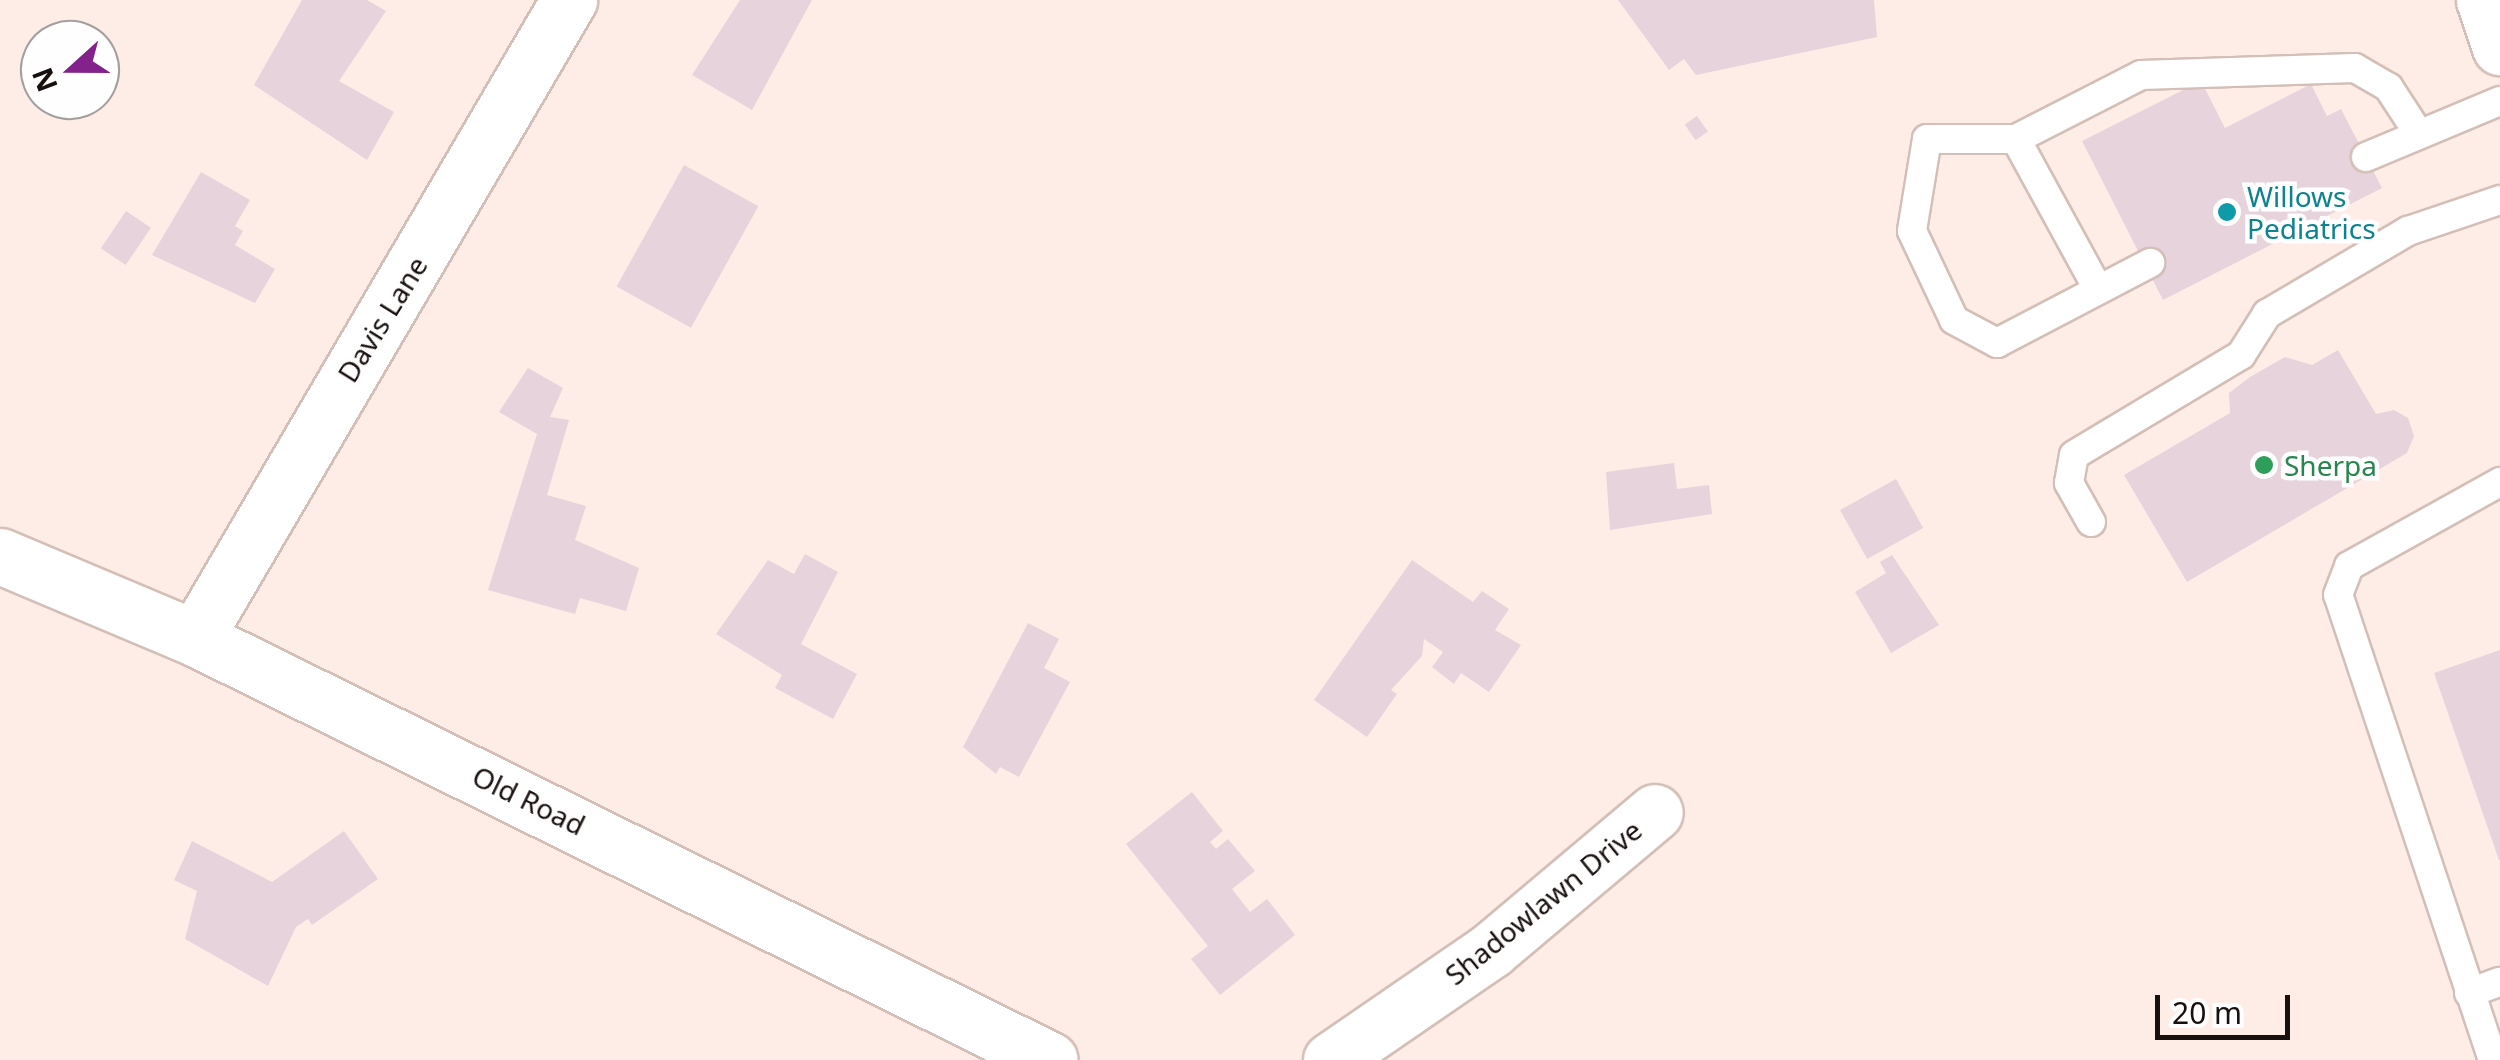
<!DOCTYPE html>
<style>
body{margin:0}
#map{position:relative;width:2500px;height:1060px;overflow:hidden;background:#feede7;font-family:"Noto Sans",sans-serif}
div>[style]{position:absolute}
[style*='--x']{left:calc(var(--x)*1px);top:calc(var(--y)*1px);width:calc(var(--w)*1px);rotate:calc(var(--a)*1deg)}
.building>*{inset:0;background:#e7d3db;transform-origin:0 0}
.roads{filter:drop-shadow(2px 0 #d3bfb7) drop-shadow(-2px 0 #d3bfb7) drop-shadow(0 2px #d3bfb7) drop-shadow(0 -2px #d3bfb7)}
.lane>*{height:28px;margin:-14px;padding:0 14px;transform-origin:14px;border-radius:14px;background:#fff}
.street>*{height:55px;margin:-27.5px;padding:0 27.5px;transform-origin:27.5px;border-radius:27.5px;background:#fff}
.primary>*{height:55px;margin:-27.5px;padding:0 27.5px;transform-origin:27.5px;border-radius:27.5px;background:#fff}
.dots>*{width:28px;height:28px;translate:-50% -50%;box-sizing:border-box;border:5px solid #fefefe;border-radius:50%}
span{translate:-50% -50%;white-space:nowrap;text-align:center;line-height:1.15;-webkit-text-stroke:9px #fefefe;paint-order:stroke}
.culture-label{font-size:28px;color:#0d838f}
.left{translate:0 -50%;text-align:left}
.street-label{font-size:28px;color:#17100e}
.leisure-label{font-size:28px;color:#27864d}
.north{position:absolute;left:20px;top:20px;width:100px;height:100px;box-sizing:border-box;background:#fefefe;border:2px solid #a29f9e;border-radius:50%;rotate:249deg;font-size:28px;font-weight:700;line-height:40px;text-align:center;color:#17100e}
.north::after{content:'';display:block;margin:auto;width:35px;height:45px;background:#84228c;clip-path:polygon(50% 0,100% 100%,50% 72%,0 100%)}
.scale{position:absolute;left:2155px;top:995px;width:135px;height:45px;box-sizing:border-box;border:5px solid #17100e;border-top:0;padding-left:12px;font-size:30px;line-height:35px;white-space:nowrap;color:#17100e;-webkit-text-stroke:8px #fefefe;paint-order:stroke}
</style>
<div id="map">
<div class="building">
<i style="clip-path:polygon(302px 0,367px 0,386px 11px,339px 81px,394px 112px,367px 160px,254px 85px)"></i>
<i style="clip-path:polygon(740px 0,812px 0,752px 110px,692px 75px)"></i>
<i style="clip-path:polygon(1618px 0,1874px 0,1877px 37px,1696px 75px,1684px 59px,1669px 70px)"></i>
<i style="clip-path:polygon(2201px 81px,2225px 128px,2311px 84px,2327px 116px,2341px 109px,2382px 188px,2163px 300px,2082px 141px)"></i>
<i style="left:1697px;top:116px;width:19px;height:15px;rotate:55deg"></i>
<i style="left:684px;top:165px;width:85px;height:139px;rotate:29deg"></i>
<i style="clip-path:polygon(201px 172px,250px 200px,235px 226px,243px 231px,235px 245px,275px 269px,255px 303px,152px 255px)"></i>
<i style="left:126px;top:211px;width:30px;height:45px;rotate:34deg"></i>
<i style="clip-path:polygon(2338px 350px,2376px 414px,2394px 410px,2408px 418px,2414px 436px,2407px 453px,2187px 582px,2124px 475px,2230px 413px,2229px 393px,2250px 377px,2285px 357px,2312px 365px)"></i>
<i style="clip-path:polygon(528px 368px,563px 388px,550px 417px,569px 420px,547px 495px,586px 506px,575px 540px,639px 568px,626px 611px,580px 598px,575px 614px,488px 590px,537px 434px,499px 412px)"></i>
<i style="clip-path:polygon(1674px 463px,1677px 489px,1709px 485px,1712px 514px,1610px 530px,1606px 472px)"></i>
<i style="left:1896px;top:479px;width:56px;height:64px;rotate:61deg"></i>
<i style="clip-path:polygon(805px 554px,838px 572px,801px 644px,857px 674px,833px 719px,775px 688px,782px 675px,716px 634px,768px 560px,794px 574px)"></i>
<i style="clip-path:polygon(1892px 555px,1939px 625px,1891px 653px,1855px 592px,1886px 573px,1880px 562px)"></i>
<i style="clip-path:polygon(1412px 560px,1473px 602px,1482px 591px,1509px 609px,1495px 630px,1521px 645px,1489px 692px,1461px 673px,1454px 684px,1432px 667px,1443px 652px,1424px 639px,1422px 656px,1391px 690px,1397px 694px,1367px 737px,1314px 700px)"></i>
<i style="clip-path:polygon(1028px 623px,1059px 639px,1044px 668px,1070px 682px,1019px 777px,1000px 767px,996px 774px,963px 747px)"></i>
<i style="clip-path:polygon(2500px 650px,2500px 860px,2499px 860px,2434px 673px)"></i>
<i style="clip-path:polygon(1192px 792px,1223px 831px,1210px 842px,1216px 849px,1228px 839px,1255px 871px,1232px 889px,1250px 912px,1267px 899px,1295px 935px,1220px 995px,1191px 959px,1208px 946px,1126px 844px)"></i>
<i style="clip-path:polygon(344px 831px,378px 879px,312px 925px,308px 919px,296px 927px,268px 986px,185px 939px,197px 891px,174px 880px,192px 841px,272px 882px)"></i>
</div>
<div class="roads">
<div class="lane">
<i style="--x:2016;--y:139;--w:89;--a:180"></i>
<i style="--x:1927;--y:139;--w:93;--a:99.3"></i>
<i style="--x:1912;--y:231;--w:98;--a:64.7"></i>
<i style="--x:1954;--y:320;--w:49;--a:28.1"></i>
<i style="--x:1997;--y:343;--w:173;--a:-27.6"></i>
<i style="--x:2366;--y:157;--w:145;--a:-22.7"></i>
<i style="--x:2098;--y:289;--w:171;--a:-118.7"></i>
<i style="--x:2016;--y:139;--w:140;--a:-27.1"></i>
<i style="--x:2141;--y:75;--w:214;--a:-1.9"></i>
<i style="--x:2355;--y:68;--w:39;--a:30"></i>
<i style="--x:2389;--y:88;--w:55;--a:56.9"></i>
<i style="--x:2091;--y:522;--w:45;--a:-119.4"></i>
<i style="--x:2069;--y:483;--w:28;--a:-80"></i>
<i style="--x:2074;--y:455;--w:195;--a:-30.9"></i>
<i style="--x:2241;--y:355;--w:49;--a:-57.6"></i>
<i style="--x:2267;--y:314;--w:164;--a:-30.5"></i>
<i style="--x:2408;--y:231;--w:97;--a:-18.6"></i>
<i style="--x:2469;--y:993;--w:33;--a:-20"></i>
<i style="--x:2493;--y:1060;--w:490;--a:-108.4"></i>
<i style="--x:2338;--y:595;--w:31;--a:-69"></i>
<i style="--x:2349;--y:566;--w:173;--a:-29.1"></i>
</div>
<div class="street">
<i style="--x:0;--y:556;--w:212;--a:22.8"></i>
<i style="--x:195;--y:638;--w:953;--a:26.27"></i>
<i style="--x:195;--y:638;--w:740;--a:-59.62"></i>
<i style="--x:1331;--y:1060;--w:194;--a:-34.5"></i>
<i style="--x:1491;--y:950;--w:214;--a:-40.1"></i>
</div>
<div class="primary">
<i style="--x:2484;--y:0;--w:50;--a:71.2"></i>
</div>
</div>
<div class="dots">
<i style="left:2227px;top:212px;background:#0f9aa8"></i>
<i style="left:2264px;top:465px;background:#2e9e5b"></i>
</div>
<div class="culture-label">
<span class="left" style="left:2247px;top:212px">Willows<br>Pediatrics</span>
</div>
<div class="street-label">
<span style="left:382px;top:319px;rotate:-58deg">Davis Lane</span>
<span style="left:529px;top:800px;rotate:26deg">Old Road</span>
<span style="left:1543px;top:902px;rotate:-39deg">Shadowlawn Drive</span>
</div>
<div class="leisure-label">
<span class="left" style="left:2284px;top:465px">Sherpa</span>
</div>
<div class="north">N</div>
<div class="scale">20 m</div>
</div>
